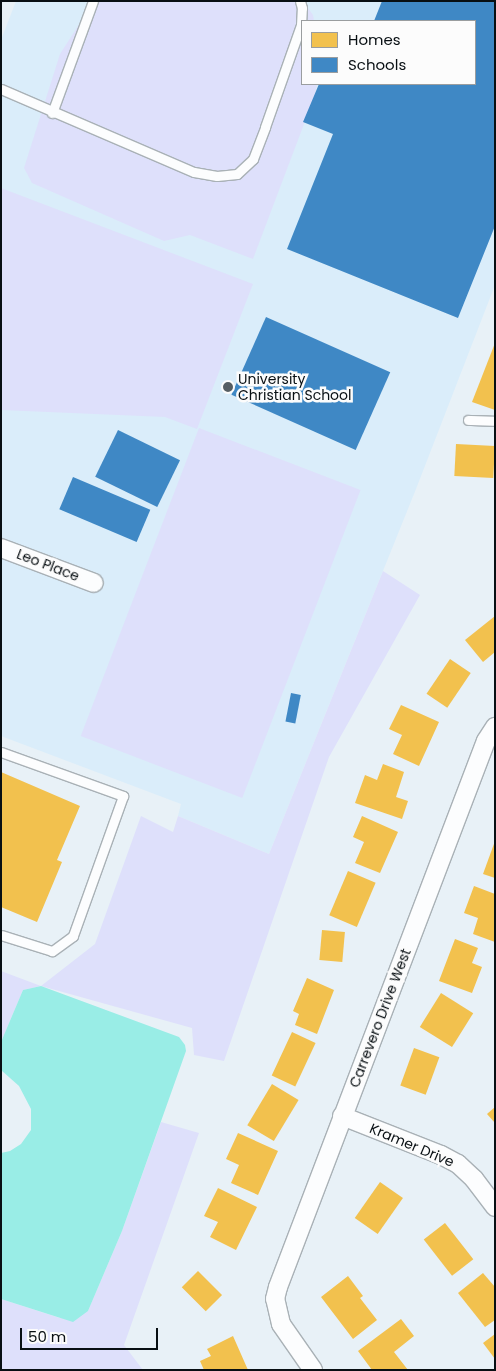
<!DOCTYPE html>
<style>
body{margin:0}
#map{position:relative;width:496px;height:1371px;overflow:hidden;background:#e8f1f7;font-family:Poppins,sans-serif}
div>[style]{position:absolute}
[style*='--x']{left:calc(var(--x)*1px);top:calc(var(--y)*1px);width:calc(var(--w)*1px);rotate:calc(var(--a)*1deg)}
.built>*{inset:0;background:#daedfa}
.green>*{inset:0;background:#dee0fb;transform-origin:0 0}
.water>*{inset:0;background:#99ede6}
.homes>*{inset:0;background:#f2c14e;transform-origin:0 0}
.schools>*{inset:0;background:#3f88c5;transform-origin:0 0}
.roads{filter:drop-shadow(1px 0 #a9b1b6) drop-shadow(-1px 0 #a9b1b6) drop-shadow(0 1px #a9b1b6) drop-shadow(0 -1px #a9b1b6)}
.lane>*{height:9px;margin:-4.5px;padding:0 4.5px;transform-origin:4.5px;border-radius:4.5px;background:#fcfdfe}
.street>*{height:18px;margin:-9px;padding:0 9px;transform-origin:9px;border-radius:9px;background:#fcfdfe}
.dots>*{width:14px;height:14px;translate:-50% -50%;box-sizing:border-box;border:2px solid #fcfcfc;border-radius:50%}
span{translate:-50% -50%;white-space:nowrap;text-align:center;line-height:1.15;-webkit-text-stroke:5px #fcfcfc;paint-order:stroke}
.poi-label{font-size:14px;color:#080f13}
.left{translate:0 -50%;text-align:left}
.street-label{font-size:14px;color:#080f13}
.frame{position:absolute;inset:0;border:2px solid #080f13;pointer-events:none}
.legend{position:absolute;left:301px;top:20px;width:175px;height:65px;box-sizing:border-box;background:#fcfcfc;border:1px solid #9a9d9f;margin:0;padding:6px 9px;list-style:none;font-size:15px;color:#080f13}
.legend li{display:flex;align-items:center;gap:10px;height:25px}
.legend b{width:25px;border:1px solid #9a9d9f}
.scale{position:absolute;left:20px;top:1328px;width:138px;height:22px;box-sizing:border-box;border:2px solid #080f13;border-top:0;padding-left:6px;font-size:15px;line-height:18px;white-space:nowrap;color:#080f13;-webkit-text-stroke:4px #fcfcfc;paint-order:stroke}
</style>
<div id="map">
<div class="built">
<i style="clip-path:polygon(evenodd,16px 1px,495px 1px,495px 285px,416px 489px,269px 854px,178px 816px,181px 804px,1px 736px,1px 40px,16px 1px,302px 21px,475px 21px,475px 84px,302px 84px,302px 21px)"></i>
</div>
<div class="green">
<i style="clip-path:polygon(94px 1px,303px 1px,313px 15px,314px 21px,302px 21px,302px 84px,317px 84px,315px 95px,253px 259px,190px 235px,164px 241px,32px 183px,24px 168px,60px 54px)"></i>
<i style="clip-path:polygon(1px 188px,253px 284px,197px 429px,165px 417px,1px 410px)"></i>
<i style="left:199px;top:428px;width:173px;height:330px;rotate:21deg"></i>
<i style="clip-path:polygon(383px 571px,420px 595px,329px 757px,224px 1061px,194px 1055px,192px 1028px,41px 986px,23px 990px,1px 1042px,1px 971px,41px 986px,95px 944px,141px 816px,173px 832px,178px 816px,269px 854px)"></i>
<i style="clip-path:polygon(161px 1122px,199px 1133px,124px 1345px,143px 1370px,1px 1370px,1px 1299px,60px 1318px,88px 1311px,122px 1231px)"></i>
</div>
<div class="water">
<i style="clip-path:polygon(41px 986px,179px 1037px,185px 1045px,186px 1051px,122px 1231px,88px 1311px,73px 1322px,1px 1299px,1px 1153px,10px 1151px,21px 1144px,31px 1130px,31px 1109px,19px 1086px,1px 1070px,1px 1042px,23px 990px)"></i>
</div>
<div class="homes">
<i style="clip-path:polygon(495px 343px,495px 410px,472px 402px)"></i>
<i style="left:456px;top:444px;width:39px;height:32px;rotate:3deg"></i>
<i style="clip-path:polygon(495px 616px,495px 652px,483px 662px,465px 640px)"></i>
<i style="left:450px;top:659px;width:25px;height:42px;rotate:34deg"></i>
<i style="clip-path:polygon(401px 705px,439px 722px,419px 766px,393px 754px,402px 735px,389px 729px)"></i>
<i style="clip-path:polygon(383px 764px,404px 772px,396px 797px,408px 801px,402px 819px,355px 803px,365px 775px,377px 780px)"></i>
<i style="clip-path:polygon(1px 772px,80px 806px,57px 860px,62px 862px,37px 922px,1px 907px)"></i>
<i style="clip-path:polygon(362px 816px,398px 832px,380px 873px,355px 863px,364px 842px,353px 837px)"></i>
<i style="clip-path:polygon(495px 841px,495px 878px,483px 874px)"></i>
<i style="left:348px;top:871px;width:30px;height:48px;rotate:23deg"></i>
<i style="clip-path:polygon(474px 886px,495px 894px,495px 942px,473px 934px,478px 918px,464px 913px)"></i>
<i style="left:322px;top:930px;width:23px;height:30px;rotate:5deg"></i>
<i style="clip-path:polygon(455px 939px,478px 948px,472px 963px,482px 967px,472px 993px,439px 981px)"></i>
<i style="clip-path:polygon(307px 978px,334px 990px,317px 1034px,295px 1025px,299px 1014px,293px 1011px)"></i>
<i style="left:441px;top:993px;width:38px;height:40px;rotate:32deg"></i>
<i style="left:292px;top:1032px;width:26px;height:48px;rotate:25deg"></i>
<i style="left:414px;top:1048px;width:27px;height:40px;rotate:20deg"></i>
<i style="left:272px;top:1084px;width:31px;height:48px;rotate:31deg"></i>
<i style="clip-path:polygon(495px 1107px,495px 1123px,487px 1114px)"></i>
<i style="clip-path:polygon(238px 1133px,278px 1151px,258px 1195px,231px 1183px,239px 1165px,226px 1159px)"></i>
<i style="left:380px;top:1182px;width:28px;height:44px;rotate:35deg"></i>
<i style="clip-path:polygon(218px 1188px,257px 1207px,236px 1250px,210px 1237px,218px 1222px,204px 1216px)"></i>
<i style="left:445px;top:1223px;width:46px;height:27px;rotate:52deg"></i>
<i style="left:198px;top:1271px;width:34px;height:23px;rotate:45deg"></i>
<i style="clip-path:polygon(483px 1273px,495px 1287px,495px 1320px,485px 1327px,458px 1293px)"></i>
<i style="clip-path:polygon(348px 1276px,363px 1296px,360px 1298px,377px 1320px,353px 1339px,321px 1297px)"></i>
<i style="clip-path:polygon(401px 1319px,414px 1336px,394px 1352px,408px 1370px,372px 1370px,358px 1351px)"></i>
<i style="clip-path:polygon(495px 1334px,495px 1359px,483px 1343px)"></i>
<i style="clip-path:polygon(233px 1336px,248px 1370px,204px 1370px,200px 1361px,211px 1356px,207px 1349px)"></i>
</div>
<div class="schools">
<i style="clip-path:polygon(382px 1px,495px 1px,495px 226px,458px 318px,287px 249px,333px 134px,303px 122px,319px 84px,475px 84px,475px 21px,374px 21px)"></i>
<i style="left:266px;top:317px;width:136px;height:85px;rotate:24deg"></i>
<i style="left:118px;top:430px;width:69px;height:52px;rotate:26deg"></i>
<i style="left:73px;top:477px;width:84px;height:35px;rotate:23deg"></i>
<i style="left:291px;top:693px;width:10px;height:29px;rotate:11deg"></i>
</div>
<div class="roads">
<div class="lane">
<i style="--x:1;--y:89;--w:210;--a:23.3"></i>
<i style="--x:194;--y:172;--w:23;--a:10"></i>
<i style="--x:217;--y:176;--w:20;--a:-6"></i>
<i style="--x:237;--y:174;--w:22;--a:-43"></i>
<i style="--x:253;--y:159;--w:34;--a:-69"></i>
<i style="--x:265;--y:127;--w:108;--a:-70.6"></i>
<i style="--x:301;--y:25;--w:17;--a:-87"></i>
<i style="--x:302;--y:8;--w:7;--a:-106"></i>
<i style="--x:52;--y:113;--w:119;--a:-69.9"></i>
<i style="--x:468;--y:420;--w:27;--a:2"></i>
<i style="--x:1;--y:752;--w:130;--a:19.8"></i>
<i style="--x:123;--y:796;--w:149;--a:109.7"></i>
<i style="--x:73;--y:936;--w:26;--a:144"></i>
<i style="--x:52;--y:951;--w:53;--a:-162.6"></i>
</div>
<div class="street">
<i style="--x:1;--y:548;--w:99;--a:20.6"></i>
<i style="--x:342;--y:1116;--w:106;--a:21.5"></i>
<i style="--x:441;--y:1155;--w:19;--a:28"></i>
<i style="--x:458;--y:1164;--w:22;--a:43"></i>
<i style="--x:474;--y:1179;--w:35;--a:53"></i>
<i style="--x:313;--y:1370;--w:56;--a:-124.8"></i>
<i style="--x:281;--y:1324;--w:26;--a:-103"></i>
<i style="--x:275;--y:1299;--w:12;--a:-76"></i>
<i style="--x:278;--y:1287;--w:584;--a:-69.15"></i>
<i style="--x:486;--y:741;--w:17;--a:-57"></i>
</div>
</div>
<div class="dots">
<i style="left:228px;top:387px;background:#565e63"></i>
</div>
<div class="poi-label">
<span class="left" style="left:238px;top:387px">University<br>Christian School</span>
</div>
<div class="street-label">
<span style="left:48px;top:565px;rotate:21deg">Leo Place</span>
<span style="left:380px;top:1018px;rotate:-69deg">Carrevero Drive West</span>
<span style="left:412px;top:1145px;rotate:23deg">Kramer Drive</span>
</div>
<div class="frame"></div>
<ul class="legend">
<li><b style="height:14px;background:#f2c14e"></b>Homes</li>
<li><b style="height:14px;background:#3f88c5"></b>Schools</li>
</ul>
<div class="scale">50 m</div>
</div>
